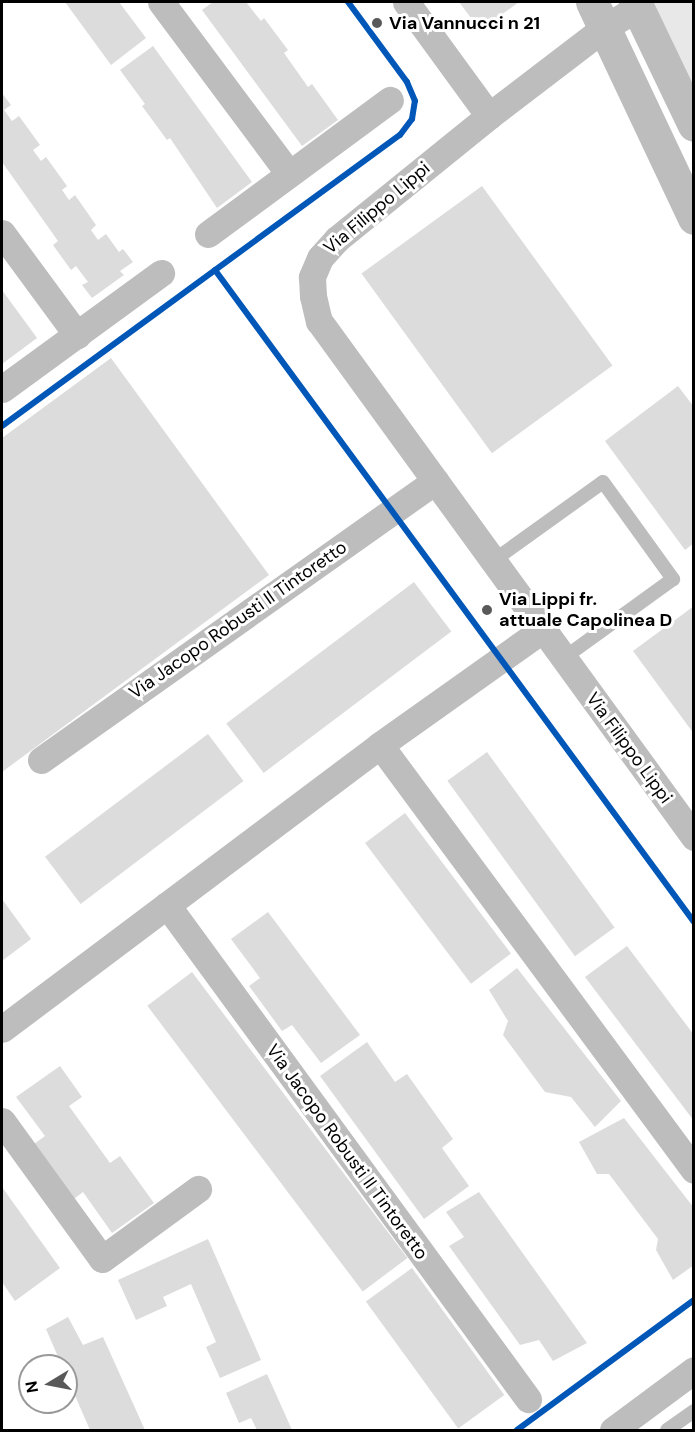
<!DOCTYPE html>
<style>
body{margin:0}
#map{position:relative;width:695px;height:1432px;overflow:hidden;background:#fff;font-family:"DM Sans",sans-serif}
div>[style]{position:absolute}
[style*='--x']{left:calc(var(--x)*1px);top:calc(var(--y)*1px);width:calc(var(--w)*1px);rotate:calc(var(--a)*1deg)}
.green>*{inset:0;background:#e8e8e8}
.building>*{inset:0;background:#dcdcdc;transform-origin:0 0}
.service>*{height:14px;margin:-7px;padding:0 7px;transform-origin:7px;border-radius:7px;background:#bdbdbd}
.minor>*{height:27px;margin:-13.5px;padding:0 13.5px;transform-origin:13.5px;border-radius:13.5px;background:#bdbdbd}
.tertiary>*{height:33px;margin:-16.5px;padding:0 16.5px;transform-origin:16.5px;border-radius:16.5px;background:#bdbdbd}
.cycleway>*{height:6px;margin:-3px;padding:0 3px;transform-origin:3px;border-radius:3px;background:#0057b8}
.dots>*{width:16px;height:16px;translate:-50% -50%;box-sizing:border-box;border:3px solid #fff;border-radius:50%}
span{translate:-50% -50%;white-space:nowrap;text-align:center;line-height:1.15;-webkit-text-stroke:6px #fff;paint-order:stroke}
.poi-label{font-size:18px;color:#000;font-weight:700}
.left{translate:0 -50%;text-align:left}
.street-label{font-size:18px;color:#000}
.frame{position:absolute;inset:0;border:3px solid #000;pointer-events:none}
.north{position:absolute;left:18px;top:1354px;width:60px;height:60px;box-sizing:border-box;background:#fff;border:2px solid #999;border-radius:50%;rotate:260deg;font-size:16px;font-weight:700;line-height:24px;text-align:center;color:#000}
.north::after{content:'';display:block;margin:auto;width:21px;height:27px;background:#595959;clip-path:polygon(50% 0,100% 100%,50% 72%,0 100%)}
</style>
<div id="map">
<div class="green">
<i style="clip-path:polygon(653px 2px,693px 2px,693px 87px)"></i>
</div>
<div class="building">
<i style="clip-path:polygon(65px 2px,119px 2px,146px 38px,111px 65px)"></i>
<i style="clip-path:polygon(213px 2px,246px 2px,261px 21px,264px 18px,288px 50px,284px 53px,308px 87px,312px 84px,338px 120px,302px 146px,202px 10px)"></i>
<i style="clip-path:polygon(459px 2px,519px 2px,480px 30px)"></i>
<i style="clip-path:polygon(153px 46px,252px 182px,217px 208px,170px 138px,167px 140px,142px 106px,145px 104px,120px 70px)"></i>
<i style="clip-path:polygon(2px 93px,11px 105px,4px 110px,12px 121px,19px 116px,40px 145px,33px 150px,41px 161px,46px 157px,67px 186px,62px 190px,69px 200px,75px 195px,96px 225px,91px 230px,98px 240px,106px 234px,119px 252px,123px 249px,133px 262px,120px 271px,124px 275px,92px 298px,82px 285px,88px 282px,76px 266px,71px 270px,53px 245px,58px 241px,2px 162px)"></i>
<i style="left:482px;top:186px;width:222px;height:149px;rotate:54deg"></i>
<i style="clip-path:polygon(2px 290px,37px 338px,2px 364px)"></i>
<i style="clip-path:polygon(111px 358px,269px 575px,2px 772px,2px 438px)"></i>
<i style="clip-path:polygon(678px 386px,694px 407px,694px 543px,685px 550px,605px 441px)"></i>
<i style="left:414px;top:582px;width:62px;height:235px;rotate:53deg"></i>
<i style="clip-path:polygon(694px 606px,694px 734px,633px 651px)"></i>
<i style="left:208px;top:734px;width:59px;height:204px;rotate:53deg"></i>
<i style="left:487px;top:752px;width:217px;height:49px;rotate:54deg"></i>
<i style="left:405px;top:813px;width:176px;height:50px;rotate:53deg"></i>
<i style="clip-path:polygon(2px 899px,31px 939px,2px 961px)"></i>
<i style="clip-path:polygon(268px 912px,360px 1035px,321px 1063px,292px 1025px,282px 1031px,249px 986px,260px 978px,231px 939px)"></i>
<i style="clip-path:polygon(627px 946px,694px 1035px,694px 1121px,585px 977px)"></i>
<i style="clip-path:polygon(517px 968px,621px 1101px,595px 1127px,571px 1097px,545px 1092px,503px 1035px,508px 1021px,489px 990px)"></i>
<i style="left:192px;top:972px;width:358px;height:56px;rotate:53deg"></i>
<i style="clip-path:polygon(367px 1042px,395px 1082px,407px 1074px,453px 1139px,442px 1148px,469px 1186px,424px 1219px,320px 1076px)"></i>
<i style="clip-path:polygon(60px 1066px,82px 1097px,69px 1106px,110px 1163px,120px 1156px,154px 1203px,112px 1233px,83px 1192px,74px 1199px,34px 1144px,45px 1136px,16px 1097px)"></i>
<i style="clip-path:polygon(624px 1118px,694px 1208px,694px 1265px,673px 1280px,656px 1250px,658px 1239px,609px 1174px,597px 1174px,579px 1142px)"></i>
<i style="clip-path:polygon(2px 1187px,60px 1268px,15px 1301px,2px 1282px)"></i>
<i style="clip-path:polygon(479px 1192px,587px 1343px,553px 1361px,539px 1340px,520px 1345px,449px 1246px,464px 1237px,446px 1212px)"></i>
<i style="clip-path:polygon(208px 1239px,261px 1360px,220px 1378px,206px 1347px,216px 1342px,191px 1284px,163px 1297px,167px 1306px,136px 1320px,118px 1280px)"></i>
<i style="left:412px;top:1268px;width:157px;height:57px;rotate:54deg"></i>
<i style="clip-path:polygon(68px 1317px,83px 1345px,103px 1337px,145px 1430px,90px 1430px,66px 1375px,66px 1366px,62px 1366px,46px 1329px)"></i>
<i style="clip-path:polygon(267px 1374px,292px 1430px,257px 1430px,251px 1418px,239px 1423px,226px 1393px)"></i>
</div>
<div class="service">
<i style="--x:493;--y:561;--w:135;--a:-35.7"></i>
<i style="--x:603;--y:482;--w:120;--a:54.2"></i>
<i style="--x:673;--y:579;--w:135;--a:144.1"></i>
<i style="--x:667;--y:1430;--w:33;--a:-35"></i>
</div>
<div class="minor">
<i style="--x:161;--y:2;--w:214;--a:53.3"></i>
<i style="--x:406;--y:2;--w:141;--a:53.9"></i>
<i style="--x:638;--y:7;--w:40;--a:148"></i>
<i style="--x:604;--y:28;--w:145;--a:142.6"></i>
<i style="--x:489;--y:116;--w:196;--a:141"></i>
<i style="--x:337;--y:239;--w:25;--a:132"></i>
<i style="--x:320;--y:258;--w:21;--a:113"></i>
<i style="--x:312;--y:277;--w:19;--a:87"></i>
<i style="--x:313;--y:296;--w:26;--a:77"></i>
<i style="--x:319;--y:321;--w:638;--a:53.99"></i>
<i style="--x:2;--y:233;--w:127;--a:53.7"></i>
<i style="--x:208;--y:234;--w:226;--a:-36.4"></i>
<i style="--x:2;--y:389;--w:197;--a:-36.1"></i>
<i style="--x:380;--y:745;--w:528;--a:53.54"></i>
<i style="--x:41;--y:760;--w:483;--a:-35.3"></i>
<i style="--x:167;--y:905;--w:612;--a:53.84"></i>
<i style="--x:2;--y:1029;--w:473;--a:-36.9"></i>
<i style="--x:380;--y:745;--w:200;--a:-35.4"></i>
<i style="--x:2;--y:1121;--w:170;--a:54.1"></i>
<i style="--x:102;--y:1259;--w:119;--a:-36.1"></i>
<i style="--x:613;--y:1430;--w:101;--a:-36.5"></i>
</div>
<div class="tertiary">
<i style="--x:592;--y:2;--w:239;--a:64.7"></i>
<i style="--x:635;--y:2;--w:136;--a:64.4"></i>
</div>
<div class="cycleway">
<i style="--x:215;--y:270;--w:809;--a:53.7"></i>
<i style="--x:2;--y:426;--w:493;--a:-36.2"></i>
<i style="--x:400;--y:135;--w:20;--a:-53"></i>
<i style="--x:412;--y:119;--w:18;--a:-81"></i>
<i style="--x:415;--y:101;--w:21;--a:-113"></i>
<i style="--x:407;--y:82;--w:99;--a:-126.4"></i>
<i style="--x:517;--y:1430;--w:220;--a:-36.3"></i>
</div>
<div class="dots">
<i style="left:377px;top:23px;background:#595959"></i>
<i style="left:487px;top:610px;background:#595959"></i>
</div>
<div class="poi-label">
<span class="left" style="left:389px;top:23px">Via Vannucci n 21</span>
<span class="left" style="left:499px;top:610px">Via Lippi fr.<br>attuale Capolinea D</span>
</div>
<div class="street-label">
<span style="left:377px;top:208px;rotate:-40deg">Via Filippo Lippi</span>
<span style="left:238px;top:620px;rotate:-35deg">Via Jacopo Robusti Il Tintoretto</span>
<span style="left:629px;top:748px;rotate:54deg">Via Filippo Lippi</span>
<span style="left:347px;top:1152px;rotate:54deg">Via Jacopo Robusti Il Tintoretto</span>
</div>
<div class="frame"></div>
<div class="north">N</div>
</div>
